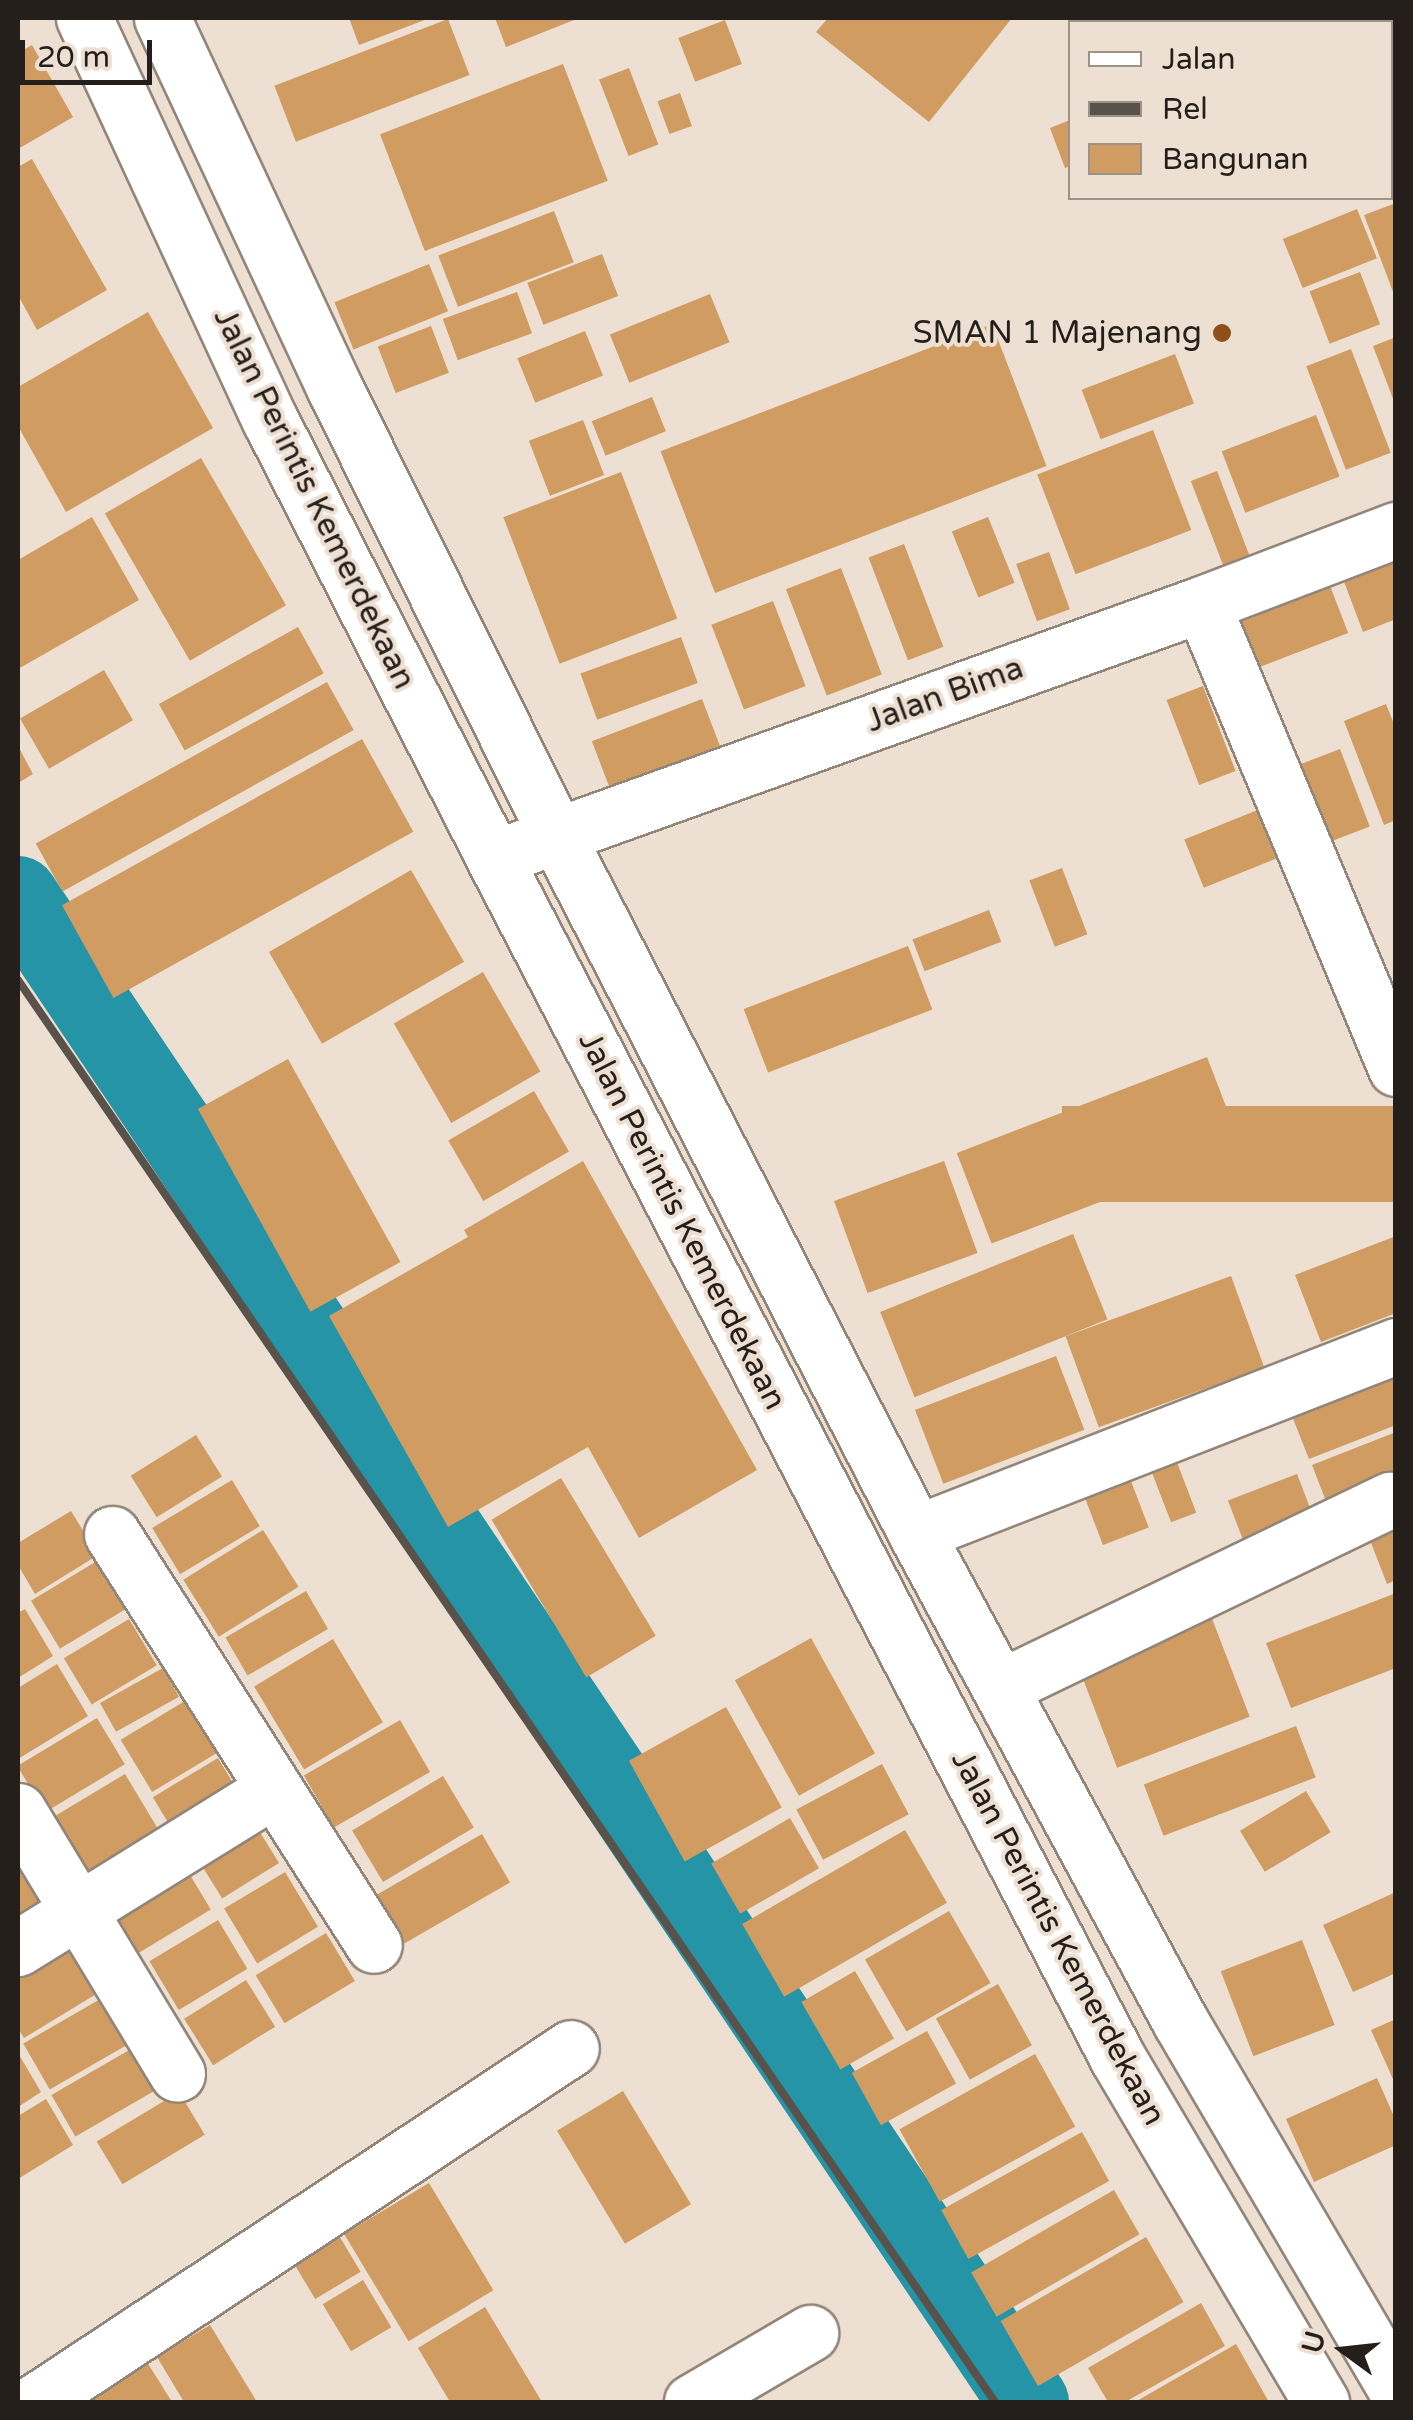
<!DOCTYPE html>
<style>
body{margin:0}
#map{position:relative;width:1413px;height:2420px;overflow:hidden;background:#eddfd1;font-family:"Varela Round",sans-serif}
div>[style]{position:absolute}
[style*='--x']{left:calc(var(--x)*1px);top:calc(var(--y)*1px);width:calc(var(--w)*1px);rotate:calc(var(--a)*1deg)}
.river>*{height:80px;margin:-40px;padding:0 40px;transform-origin:40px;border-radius:40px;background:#2494a6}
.building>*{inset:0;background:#d09c61;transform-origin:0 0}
.roads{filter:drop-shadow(2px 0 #928679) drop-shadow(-2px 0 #928679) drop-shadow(0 2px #928679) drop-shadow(0 -2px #928679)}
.minor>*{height:55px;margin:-27.5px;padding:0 27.5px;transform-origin:27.5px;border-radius:27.5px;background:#fff}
.major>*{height:55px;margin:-27.5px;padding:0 27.5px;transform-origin:27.5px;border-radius:27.5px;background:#fff}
.rail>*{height:8px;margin:-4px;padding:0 4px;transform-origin:4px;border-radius:4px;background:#59524b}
.dots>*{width:28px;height:28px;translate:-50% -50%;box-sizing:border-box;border:5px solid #eddfd1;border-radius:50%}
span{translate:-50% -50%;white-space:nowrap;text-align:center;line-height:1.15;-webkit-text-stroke:8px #eddfd1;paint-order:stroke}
.poi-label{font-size:32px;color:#241f1a}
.right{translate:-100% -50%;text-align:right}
.street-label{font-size:32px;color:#241f1a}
.frame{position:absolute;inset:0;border:20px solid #241f1a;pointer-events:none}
.legend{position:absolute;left:1068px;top:20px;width:325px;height:180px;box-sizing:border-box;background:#eddfd1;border:2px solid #9d9288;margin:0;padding:12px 18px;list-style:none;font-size:30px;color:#241f1a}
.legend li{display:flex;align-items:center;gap:20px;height:50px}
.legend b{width:50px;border:2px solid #9d9288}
.north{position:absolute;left:1293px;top:2300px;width:100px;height:100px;-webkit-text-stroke:8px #eddfd1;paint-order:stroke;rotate:285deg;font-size:28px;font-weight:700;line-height:40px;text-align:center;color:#241f1a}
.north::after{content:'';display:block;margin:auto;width:35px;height:45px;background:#241f1a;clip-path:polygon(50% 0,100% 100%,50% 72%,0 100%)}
.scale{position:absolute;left:20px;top:40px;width:132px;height:45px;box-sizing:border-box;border:5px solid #241f1a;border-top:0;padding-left:12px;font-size:30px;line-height:35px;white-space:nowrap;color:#241f1a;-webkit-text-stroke:8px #eddfd1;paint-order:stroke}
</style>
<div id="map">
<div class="river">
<i style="--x:18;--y:896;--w:1814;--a:56.13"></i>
</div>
<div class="building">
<i style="clip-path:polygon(349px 18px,430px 18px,359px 45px)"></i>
<i style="clip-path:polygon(495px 18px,579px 18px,506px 47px)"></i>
<i style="clip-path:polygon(828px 18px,1012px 18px,929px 122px,816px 32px)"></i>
<i style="left:448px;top:19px;width:60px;height:186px;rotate:69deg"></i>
<i style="left:725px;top:20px;width:47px;height:50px;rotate:69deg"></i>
<i style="clip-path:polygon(32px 45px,73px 117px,18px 149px,18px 53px)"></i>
<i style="left:563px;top:64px;width:125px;height:196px;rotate:69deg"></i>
<i style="left:629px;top:68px;width:82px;height:32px;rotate:69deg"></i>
<i style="left:680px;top:93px;width:35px;height:24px;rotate:70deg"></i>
<i style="clip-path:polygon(1070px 120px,1070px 166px,1065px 168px,1050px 128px)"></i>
<i style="clip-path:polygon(32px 159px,107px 290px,37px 330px,18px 295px,18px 167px)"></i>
<i style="clip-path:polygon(1396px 203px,1396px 297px,1395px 297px,1364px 215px)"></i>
<i style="left:1357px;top:209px;width:53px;height:80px;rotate:68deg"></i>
<i style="left:554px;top:211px;width:55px;height:124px;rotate:69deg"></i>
<i style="left:602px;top:254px;width:45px;height:80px;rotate:69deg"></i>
<i style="left:429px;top:264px;width:51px;height:102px;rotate:68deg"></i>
<i style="left:1360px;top:272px;width:56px;height:54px;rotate:69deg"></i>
<i style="left:517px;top:292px;width:44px;height:79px;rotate:70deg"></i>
<i style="left:710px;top:294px;width:52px;height:108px;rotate:68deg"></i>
<i style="clip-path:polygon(148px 312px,213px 428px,66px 512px,18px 426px,18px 387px)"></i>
<i style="left:992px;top:324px;width:152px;height:355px;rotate:69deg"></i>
<i style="left:431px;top:326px;width:50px;height:57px;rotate:69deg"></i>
<i style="left:585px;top:331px;width:48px;height:73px;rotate:68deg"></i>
<i style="clip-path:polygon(1396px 337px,1396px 404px,1395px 404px,1373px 346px)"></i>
<i style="left:1351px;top:349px;width:111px;height:48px;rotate:69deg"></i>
<i style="left:1175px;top:354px;width:53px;height:100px;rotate:69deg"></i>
<i style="left:652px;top:397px;width:37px;height:65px;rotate:68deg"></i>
<i style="left:1316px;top:415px;width:66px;height:101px;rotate:69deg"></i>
<i style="left:583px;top:420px;width:59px;height:58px;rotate:69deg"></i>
<i style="left:1153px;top:430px;width:107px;height:124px;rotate:69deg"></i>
<i style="left:201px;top:458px;width:170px;height:111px;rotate:60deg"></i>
<i style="left:1217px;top:471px;width:94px;height:28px;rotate:69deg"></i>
<i style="left:621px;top:472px;width:157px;height:126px;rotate:69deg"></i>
<i style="clip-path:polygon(92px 517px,139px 600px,18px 669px,18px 560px)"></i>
<i style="left:988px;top:517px;width:71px;height:39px;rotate:68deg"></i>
<i style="left:904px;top:544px;width:110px;height:38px;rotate:69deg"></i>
<i style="clip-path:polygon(1396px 549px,1396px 619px,1363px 632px,1340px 571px)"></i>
<i style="left:1049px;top:552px;width:61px;height:35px;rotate:70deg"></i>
<i style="left:841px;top:568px;width:114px;height:59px;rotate:69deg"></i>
<i style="left:1327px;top:578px;width:59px;height:96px;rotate:69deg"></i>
<i style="left:773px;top:601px;width:91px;height:66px;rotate:69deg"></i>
<i style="left:298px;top:627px;width:53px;height:159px;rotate:61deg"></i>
<i style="left:681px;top:637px;width:49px;height:107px;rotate:70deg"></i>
<i style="left:104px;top:670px;width:58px;height:97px;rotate:60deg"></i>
<i style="left:327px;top:682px;width:55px;height:333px;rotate:61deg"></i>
<i style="left:1203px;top:686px;width:91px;height:39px;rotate:69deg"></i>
<i style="left:702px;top:699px;width:50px;height:118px;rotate:69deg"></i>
<i style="clip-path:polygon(1386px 704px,1396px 729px,1396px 820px,1384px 825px,1344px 721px)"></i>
<i style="left:362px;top:739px;width:106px;height:343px;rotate:61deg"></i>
<i style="clip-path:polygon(18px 746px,33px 774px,18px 783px)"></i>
<i style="left:1340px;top:749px;width:83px;height:55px;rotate:69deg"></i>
<i style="left:1265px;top:807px;width:52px;height:87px;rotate:68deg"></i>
<i style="left:1062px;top:868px;width:71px;height:35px;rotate:69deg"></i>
<i style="left:411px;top:870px;width:106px;height:164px;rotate:60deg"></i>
<i style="left:989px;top:910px;width:34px;height:82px;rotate:69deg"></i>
<i style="left:908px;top:946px;width:68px;height:176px;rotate:69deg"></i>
<i style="left:483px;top:972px;width:115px;height:103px;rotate:60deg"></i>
<i style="left:1207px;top:1057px;width:97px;height:268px;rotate:69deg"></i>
<i style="left:288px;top:1059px;width:232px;height:103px;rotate:61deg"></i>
<i style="left:534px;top:1091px;width:70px;height:99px;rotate:60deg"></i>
<i style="left:1396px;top:1106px;width:96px;height:334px;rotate:90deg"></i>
<i style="clip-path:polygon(583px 1161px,757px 1470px,639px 1538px,588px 1447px,448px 1527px,329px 1316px,468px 1237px,464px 1230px)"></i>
<i style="left:944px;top:1161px;width:98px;height:117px;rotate:70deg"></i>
<i style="left:1073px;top:1234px;width:92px;height:208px;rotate:68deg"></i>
<i style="clip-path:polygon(1396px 1236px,1396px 1313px,1321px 1342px,1295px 1275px)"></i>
<i style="left:1231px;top:1276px;width:97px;height:176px;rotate:70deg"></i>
<i style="left:1056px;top:1356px;width:79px;height:151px;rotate:69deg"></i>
<i style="clip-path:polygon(1396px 1363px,1396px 1425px,1309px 1459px,1288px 1406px)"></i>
<i style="clip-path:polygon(1396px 1432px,1396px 1483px,1329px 1509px,1312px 1465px)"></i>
<i style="left:196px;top:1435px;width:49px;height:77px;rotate:58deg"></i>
<i style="left:1173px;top:1452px;width:65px;height:27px;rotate:69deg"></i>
<i style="left:1124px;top:1463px;width:69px;height:49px;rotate:69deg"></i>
<i style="left:1297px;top:1474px;width:45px;height:74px;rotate:69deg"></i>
<i style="left:561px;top:1478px;width:184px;height:81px;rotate:59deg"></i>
<i style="left:232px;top:1480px;width:54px;height:93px;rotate:59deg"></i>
<i style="clip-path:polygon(71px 1511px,98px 1555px,35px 1594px,18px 1565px,18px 1543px)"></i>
<i style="clip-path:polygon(1396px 1519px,1396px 1580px,1387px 1584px,1366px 1530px)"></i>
<i style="left:263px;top:1530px;width:67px;height:94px;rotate:58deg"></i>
<i style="left:97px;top:1561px;width:56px;height:77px;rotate:59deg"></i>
<i style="left:306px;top:1591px;width:44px;height:93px;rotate:60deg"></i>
<i style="clip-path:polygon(1396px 1593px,1396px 1668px,1291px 1708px,1266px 1643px)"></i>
<i style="clip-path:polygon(25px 1609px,53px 1656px,18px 1678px,18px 1613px)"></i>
<i style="left:1211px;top:1616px;width:108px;height:142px;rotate:69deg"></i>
<i style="left:129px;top:1619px;width:54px;height:76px;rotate:59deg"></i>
<i style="left:811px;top:1638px;width:132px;height:87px;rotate:61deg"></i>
<i style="left:333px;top:1639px;width:97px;height:92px;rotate:59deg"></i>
<i style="clip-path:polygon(57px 1664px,88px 1716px,18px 1759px,18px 1688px)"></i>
<i style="left:163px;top:1668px;width:33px;height:72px;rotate:61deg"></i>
<i style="left:185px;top:1701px;width:61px;height:75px;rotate:59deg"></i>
<i style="left:726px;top:1707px;width:115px;height:111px;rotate:61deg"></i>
<i style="left:97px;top:1718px;width:54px;height:93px;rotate:59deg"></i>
<i style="left:400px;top:1720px;width:60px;height:111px;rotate:60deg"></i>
<i style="left:1296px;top:1726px;width:55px;height:163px;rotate:69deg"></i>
<i style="left:218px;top:1758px;width:50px;height:76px;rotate:59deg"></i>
<i style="left:882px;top:1764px;width:57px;height:97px;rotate:62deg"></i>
<i style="left:125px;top:1774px;width:77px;height:87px;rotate:59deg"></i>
<i style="left:443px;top:1776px;width:60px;height:106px;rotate:59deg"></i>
<i style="left:1306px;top:1791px;width:48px;height:77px;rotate:59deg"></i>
<i style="left:251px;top:1818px;width:53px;height:67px;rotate:58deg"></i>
<i style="left:790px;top:1818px;width:58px;height:91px;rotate:60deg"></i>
<i style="left:905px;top:1830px;width:84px;height:188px;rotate:60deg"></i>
<i style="left:482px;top:1834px;width:56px;height:122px;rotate:60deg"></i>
<i style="clip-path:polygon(18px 1860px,47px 1910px,18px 1929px)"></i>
<i style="left:184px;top:1865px;width:52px;height:95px;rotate:59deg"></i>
<i style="left:285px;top:1872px;width:64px;height:71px;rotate:59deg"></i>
<i style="clip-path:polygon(1396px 1892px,1396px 1973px,1353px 1992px,1323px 1925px)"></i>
<i style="left:949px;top:1911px;width:83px;height:97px;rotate:60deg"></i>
<i style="left:218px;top:1920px;width:57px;height:80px;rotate:59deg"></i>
<i style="clip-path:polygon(78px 1931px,111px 1985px,24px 2038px,18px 2028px,18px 1968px)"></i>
<i style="left:326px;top:1933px;width:56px;height:82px;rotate:59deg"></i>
<i style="left:1302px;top:1940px;width:91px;height:87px;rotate:69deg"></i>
<i style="left:855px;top:1971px;width:78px;height:62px;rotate:60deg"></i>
<i style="left:246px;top:1980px;width:55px;height:73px;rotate:58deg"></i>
<i style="left:998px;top:1984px;width:70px;height:71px;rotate:61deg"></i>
<i style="left:109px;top:1994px;width:53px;height:99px;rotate:60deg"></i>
<i style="clip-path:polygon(1396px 2019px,1396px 2086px,1371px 2030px)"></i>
<i style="left:927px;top:2031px;width:60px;height:86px;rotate:61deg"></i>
<i style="left:138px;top:2045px;width:48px;height:100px;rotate:60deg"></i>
<i style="clip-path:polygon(18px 2053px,41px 2092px,18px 2107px)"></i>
<i style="left:1035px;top:2054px;width:83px;height:155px;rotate:61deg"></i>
<i style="clip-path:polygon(1377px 2078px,1396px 2121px,1396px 2145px,1314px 2182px,1286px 2119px)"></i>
<i style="left:623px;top:2091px;width:132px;height:77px;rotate:59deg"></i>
<i style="left:179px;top:2092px;width:50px;height:96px;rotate:59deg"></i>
<i style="clip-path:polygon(46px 2099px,73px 2145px,18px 2179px,18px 2116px)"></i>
<i style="left:1082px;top:2132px;width:56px;height:161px;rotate:61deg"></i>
<i style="left:429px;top:2183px;width:125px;height:99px;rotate:59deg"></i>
<i style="left:1114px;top:2190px;width:51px;height:165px;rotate:60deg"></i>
<i style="left:338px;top:2234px;width:44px;height:53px;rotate:59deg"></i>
<i style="left:1146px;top:2237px;width:75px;height:168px;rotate:60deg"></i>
<i style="left:363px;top:2280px;width:55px;height:47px;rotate:59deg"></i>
<i style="clip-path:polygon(1201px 2303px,1225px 2346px,1125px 2402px,1108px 2402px,1088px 2368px)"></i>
<i style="clip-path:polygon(485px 2307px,542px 2402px,450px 2402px,418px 2348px)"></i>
<i style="clip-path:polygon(210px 2325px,257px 2402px,184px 2402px,157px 2357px)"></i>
<i style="clip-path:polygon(1236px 2344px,1269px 2402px,1135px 2402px)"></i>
<i style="clip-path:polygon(147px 2362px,172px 2402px,81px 2402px)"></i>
</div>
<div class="roads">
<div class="minor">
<i style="--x:1202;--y:604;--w:503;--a:67.31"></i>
<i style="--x:494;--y:858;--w:752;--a:-19.74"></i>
<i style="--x:1202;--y:604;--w:208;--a:-20.9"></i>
<i style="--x:916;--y:1533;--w:515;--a:-21.29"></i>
<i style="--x:112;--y:1534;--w:487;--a:57.5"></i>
<i style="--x:1001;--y:1687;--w:432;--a:-25.7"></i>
<i style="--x:18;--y:1811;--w:307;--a:58.8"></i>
<i style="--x:18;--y:1948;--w:301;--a:-31.8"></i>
<i style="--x:35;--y:2402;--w:642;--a:-33.44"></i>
<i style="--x:692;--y:2402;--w:137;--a:-30.3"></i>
</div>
<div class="major">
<i style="--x:84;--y:18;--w:443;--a:65.2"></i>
<i style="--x:270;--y:420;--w:492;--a:62.9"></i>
<i style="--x:494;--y:858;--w:1351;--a:62.54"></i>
<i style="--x:1117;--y:2057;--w:401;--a:59.4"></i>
<i style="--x:162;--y:18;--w:409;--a:65"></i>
<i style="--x:335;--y:389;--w:497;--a:63.6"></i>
<i style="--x:556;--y:834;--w:786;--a:62.75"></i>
<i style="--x:916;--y:1533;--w:555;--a:61.59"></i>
<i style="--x:1180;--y:2021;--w:427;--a:59.6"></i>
</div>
</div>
<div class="rail">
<i style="--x:18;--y:980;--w:1725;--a:55.51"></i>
</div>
<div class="dots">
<i style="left:1222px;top:333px;background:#8f4f19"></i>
</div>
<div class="poi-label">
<span class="right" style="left:1202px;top:333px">SMAN 1 Majenang</span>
</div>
<div class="street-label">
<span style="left:314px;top:499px;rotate:64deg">Jalan Perintis Kemerdekaan</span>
<span style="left:945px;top:695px;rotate:-20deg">Jalan Bima</span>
<span style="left:682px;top:1221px;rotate:63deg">Jalan Perintis Kemerdekaan</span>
<span style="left:1058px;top:1938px;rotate:62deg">Jalan Perintis Kemerdekaan</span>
</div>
<div class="frame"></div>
<ul class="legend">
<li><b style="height:12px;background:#fff"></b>Jalan</li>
<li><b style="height:12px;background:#59524b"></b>Rel</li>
<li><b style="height:28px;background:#d09c61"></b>Bangunan</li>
</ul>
<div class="north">U</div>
<div class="scale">20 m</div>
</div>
